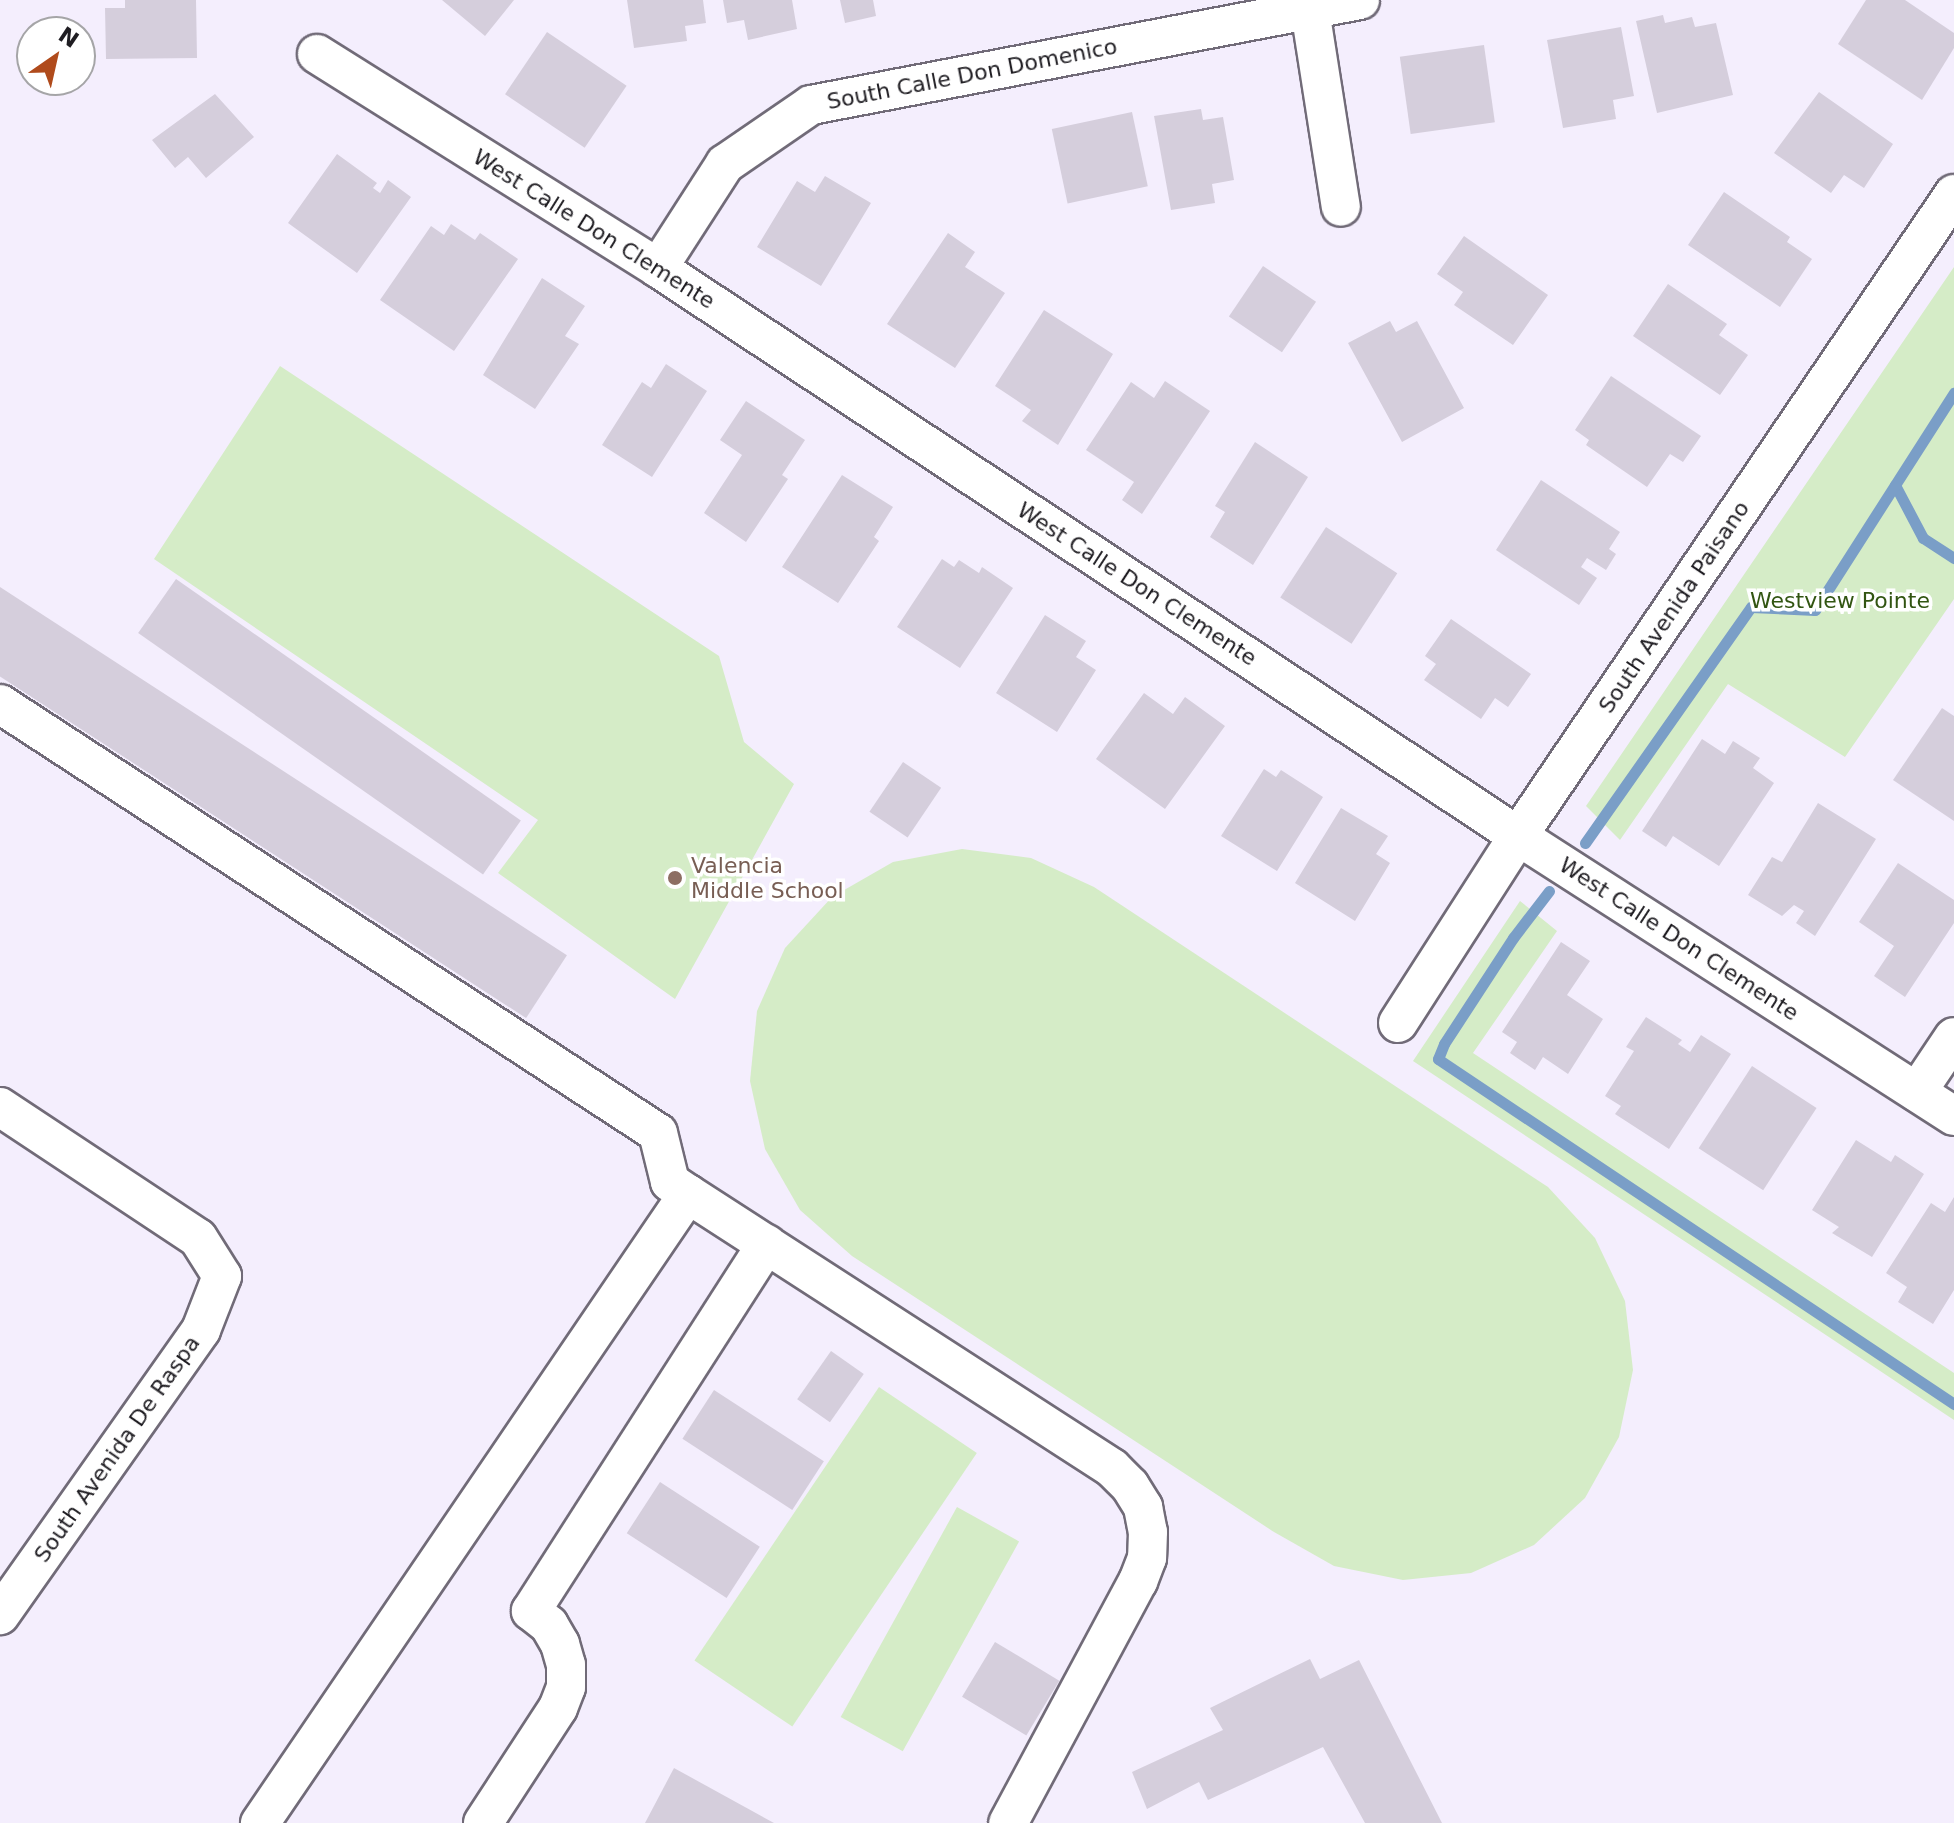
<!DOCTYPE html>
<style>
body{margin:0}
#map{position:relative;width:1954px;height:1823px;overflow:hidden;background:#f4eefd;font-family:"DejaVu Sans",sans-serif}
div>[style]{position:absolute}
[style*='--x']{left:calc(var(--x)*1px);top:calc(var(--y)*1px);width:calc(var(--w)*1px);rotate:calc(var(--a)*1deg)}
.green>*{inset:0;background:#d5ecc7;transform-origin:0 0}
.stream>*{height:11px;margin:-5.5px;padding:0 5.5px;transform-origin:5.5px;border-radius:5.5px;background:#7a9ec7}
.building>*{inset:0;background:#d5cedc;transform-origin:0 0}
.roads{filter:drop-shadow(2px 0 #716b78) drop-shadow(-2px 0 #716b78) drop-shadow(0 2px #716b78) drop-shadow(0 -2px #716b78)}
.minor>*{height:38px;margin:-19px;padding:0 19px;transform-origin:19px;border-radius:19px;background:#fff}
.dots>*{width:22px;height:22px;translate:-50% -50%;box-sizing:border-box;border:4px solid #fff;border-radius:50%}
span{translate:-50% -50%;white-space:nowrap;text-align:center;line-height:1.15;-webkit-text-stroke:7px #fff;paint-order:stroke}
.street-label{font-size:22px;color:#1f1d22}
.park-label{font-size:22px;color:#325512}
.education-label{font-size:22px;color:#785e54}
.left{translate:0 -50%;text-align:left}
.north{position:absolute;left:16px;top:16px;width:80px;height:80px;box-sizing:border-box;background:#fff;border:2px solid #a5a5a7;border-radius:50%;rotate:34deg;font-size:22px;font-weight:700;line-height:32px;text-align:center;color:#1f1d22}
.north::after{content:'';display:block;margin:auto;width:28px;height:36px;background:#b04b1c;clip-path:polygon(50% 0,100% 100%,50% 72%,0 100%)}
</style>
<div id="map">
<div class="green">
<i style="clip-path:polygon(1954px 267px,1954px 599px,1845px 757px,1728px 684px,1620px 840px,1586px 806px)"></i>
<i style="clip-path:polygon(280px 366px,719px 656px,744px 742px,794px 784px,675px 999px,498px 873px,538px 820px,154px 559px)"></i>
<i style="clip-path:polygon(962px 849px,1031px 858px,1094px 887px,1548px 1187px,1595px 1238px,1625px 1301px,1633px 1370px,1619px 1437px,1585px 1498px,1534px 1545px,1471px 1573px,1403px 1580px,1334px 1566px,1274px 1532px,852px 1256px,800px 1210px,765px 1149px,750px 1081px,757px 1011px,785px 948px,832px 897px,893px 862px)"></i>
<i style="clip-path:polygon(1520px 901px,1557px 931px,1473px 1053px,1954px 1373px,1954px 1420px,1413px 1061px)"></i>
<i style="left:879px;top:1387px;width:118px;height:330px;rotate:34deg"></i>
<i style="left:957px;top:1507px;width:71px;height:240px;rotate:29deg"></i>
</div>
<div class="stream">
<i style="--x:1895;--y:485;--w:60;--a:62.2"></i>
<i style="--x:1923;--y:538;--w:37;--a:33"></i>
<i style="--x:1585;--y:843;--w:289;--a:-54.9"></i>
<i style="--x:1751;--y:607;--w:64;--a:2.7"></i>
<i style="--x:1815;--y:610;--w:258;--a:-57.4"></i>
<i style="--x:1549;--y:891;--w:59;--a:127.5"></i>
<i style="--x:1513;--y:938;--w:126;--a:123.1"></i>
<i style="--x:1444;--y:1044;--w:16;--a:112"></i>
<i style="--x:1438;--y:1059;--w:621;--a:33.77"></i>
</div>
<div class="building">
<i style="clip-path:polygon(125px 0,196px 0,197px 58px,106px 59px,105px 8px,125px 8px)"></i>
<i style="clip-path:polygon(442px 0,514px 0,485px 36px)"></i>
<i style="clip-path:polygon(627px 0,703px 0,706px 23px,685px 26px,687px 41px,634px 48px)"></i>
<i style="clip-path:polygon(723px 0,792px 0,797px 29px,748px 40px,744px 20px,727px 23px)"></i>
<i style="clip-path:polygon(840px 0,873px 0,876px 16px,845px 23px)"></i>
<i style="clip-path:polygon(1866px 0,1905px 0,1954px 33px,1954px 48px,1922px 100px,1838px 44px)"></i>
<i style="clip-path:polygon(1663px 15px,1665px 23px,1692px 17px,1695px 27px,1716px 23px,1733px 95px,1657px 113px,1636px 21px)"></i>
<i style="clip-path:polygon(1621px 27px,1634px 96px,1613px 100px,1616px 119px,1563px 128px,1547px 40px)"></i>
<i style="left:547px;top:32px;width:96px;height:75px;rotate:34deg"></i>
<i style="left:1484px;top:45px;width:78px;height:85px;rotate:82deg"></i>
<i style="clip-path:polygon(1819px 92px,1893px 144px,1864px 188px,1844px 175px,1831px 193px,1774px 153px)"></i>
<i style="clip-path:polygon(215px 94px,254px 137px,206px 178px,188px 157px,175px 168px,152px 140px)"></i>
<i style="clip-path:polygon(1201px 109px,1203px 120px,1223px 117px,1234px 180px,1212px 184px,1215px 203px,1171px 210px,1154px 116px)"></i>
<i style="left:1132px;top:112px;width:76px;height:82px;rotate:78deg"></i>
<i style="clip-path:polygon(337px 154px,377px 183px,373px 188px,380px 193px,388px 180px,411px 197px,357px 273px,288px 223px)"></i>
<i style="clip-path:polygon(825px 176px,871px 203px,821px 286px,757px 247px,797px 181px,815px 192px)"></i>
<i style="clip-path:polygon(1724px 192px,1790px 237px,1787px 242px,1812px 259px,1780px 307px,1688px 245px)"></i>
<i style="clip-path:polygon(451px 224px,475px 240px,480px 233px,518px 259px,454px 351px,380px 300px,431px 226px,444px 235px)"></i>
<i style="clip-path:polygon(948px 233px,975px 252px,965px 267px,1005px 293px,955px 368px,887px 324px)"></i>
<i style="clip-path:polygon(1464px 236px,1548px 295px,1513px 345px,1454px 305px,1463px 292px,1437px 274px)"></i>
<i style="left:1263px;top:266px;width:64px;height:61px;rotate:34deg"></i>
<i style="clip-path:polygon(542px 278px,585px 306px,565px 336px,579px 344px,535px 409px,483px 375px)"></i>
<i style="clip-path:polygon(1668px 284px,1727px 324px,1719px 335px,1748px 355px,1720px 395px,1633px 336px)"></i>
<i style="clip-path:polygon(1044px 310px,1113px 354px,1058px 445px,1022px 421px,1031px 410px,995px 386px)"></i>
<i style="clip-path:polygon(1390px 321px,1396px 332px,1417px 321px,1464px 408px,1402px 442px,1348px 343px)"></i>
<i style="clip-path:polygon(666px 364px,707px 391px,652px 477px,602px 445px,642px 382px,651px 388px)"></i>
<i style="clip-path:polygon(1611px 376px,1701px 436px,1683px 462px,1670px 454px,1647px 487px,1586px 445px,1589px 440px,1575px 430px)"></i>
<i style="clip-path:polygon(1165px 381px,1210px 411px,1142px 514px,1122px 500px,1134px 482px,1086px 450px,1131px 382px,1154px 398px)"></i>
<i style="clip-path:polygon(746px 401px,805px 440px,782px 475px,788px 479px,746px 542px,704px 513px,742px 455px,720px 440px)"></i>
<i style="clip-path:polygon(1255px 442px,1308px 477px,1253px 565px,1210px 537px,1225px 512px,1215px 506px)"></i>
<i style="clip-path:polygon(842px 475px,893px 507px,874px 537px,879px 541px,838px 603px,782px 567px)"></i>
<i style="clip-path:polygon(1541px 480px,1620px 532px,1609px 549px,1616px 554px,1606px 570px,1587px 558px,1581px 567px,1597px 578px,1579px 605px,1496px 550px)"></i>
<i style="left:1326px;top:527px;width:85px;height:84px;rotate:33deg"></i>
<i style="clip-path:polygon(942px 559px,954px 567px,959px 560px,979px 573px,982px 567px,1013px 588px,960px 668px,897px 627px)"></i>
<i style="left:176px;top:579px;width:421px;height:66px;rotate:35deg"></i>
<i style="left:0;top:587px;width:676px;height:75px;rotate:33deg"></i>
<i style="clip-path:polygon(1045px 615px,1086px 641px,1076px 657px,1096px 670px,1057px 732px,996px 693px)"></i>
<i style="clip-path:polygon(1451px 619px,1531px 674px,1508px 707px,1495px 698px,1481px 719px,1424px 680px,1436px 664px,1425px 656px)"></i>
<i style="clip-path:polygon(1144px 693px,1173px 714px,1185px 697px,1225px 726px,1165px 809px,1096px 759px)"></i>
<i style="clip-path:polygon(1942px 708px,1954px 716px,1954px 821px,1893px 780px)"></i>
<i style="clip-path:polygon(1702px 739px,1725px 754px,1733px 741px,1760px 758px,1753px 768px,1774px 783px,1719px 866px,1673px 836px,1666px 847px,1642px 831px)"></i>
<i style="left:903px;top:762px;width:46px;height:60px;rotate:34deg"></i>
<i style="clip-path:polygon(1264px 769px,1276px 777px,1281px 770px,1323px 797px,1277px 871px,1221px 836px)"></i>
<i style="clip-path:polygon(1818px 803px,1876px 839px,1815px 936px,1796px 923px,1804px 911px,1794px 905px,1782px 916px,1748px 895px,1772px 857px,1782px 862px)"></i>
<i style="clip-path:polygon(1341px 808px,1388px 836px,1376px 854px,1390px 863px,1355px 921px,1295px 883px)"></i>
<i style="clip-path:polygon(1898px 863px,1954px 900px,1954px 923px,1905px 997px,1874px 976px,1894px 946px,1859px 922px)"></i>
<i style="clip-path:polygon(1561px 942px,1590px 961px,1567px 995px,1603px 1019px,1568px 1074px,1543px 1057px,1535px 1070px,1510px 1053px,1517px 1042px,1502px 1032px)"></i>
<i style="clip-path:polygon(1646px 1017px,1682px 1040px,1678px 1044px,1690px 1052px,1701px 1035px,1731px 1054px,1669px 1149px,1615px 1114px,1621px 1106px,1605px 1096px,1634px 1051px,1626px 1047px)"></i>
<i style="left:1752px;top:1066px;width:77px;height:98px;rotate:33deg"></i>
<i style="clip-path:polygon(1856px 1140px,1891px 1162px,1895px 1155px,1924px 1174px,1872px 1257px,1832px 1233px,1839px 1227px,1812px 1210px)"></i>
<i style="clip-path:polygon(1954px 1197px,1954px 1290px,1933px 1324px,1898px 1302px,1907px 1287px,1886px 1273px,1931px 1203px,1945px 1212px)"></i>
<i style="left:831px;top:1351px;width:40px;height:59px;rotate:35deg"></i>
<i style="left:714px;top:1390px;width:131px;height:58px;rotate:33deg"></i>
<i style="left:660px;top:1482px;width:119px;height:61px;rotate:33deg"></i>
<i style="left:995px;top:1642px;width:75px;height:64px;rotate:31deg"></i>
<i style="clip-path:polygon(1310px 1659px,1320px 1679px,1359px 1660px,1442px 1823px,1365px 1823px,1323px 1747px,1208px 1800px,1199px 1782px,1147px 1809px,1132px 1772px,1223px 1730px,1210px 1708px)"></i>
<i style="clip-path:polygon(674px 1768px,774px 1823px,645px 1823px)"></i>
</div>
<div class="roads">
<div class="minor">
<i style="--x:1310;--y:10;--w:199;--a:81.1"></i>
<i style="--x:317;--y:54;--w:403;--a:32.1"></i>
<i style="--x:658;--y:268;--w:1031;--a:33.44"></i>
<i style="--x:1518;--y:836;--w:518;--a:32.71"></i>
<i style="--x:658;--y:268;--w:124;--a:-57.2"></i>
<i style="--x:725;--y:164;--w:104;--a:-34.5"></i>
<i style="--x:811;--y:105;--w:559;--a:-10.83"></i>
<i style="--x:0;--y:704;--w:785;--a:33.1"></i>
<i style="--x:658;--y:1133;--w:50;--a:76.2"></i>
<i style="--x:670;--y:1182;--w:22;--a:34"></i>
<i style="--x:688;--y:1194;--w:761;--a:124.23"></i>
<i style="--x:1398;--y:1023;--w:222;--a:-57.3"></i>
<i style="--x:1518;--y:836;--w:776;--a:-55.82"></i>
<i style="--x:1917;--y:1092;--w:66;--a:-56.1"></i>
<i style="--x:0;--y:1107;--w:237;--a:33.5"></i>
<i style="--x:198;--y:1238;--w:45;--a:57.7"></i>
<i style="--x:222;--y:1276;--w:58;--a:111.3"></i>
<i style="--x:201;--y:1330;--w:349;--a:125.2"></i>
<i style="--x:688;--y:1194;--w:505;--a:32.87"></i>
<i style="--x:1112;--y:1468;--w:25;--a:45"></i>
<i style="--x:1130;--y:1486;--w:25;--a:58"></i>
<i style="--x:1143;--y:1507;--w:25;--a:79"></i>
<i style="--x:1148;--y:1532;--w:26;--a:92"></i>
<i style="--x:1147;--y:1558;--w:25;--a:111"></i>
<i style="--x:1138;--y:1581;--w:275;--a:118.2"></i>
<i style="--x:483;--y:1823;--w:137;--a:-56.9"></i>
<i style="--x:558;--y:1708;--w:22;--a:-69"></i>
<i style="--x:566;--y:1687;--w:22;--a:-90"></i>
<i style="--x:566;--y:1665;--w:22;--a:-106"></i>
<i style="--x:560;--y:1644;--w:22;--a:-120"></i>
<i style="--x:549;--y:1625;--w:23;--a:-142"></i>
<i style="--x:531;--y:1611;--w:436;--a:-57.3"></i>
</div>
</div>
<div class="dots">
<i style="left:675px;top:878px;background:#8d6e63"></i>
</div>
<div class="street-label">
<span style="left:972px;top:74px;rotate:-11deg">South Calle Don Domenico</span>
<span style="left:594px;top:229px;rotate:32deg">West Calle Don Clemente</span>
<span style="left:1137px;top:584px;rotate:33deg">West Calle Don Clemente</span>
<span style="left:1674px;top:607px;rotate:-56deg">South Avenida Paisano</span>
<span style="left:1679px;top:939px;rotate:33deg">West Calle Don Clemente</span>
<span style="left:117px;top:1449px;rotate:-55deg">South Avenida De Raspa</span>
</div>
<div class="park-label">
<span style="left:1840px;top:601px">Westview Pointe</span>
</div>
<div class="education-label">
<span class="left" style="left:691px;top:878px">Valencia<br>Middle School</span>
</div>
<div class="north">N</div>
</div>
